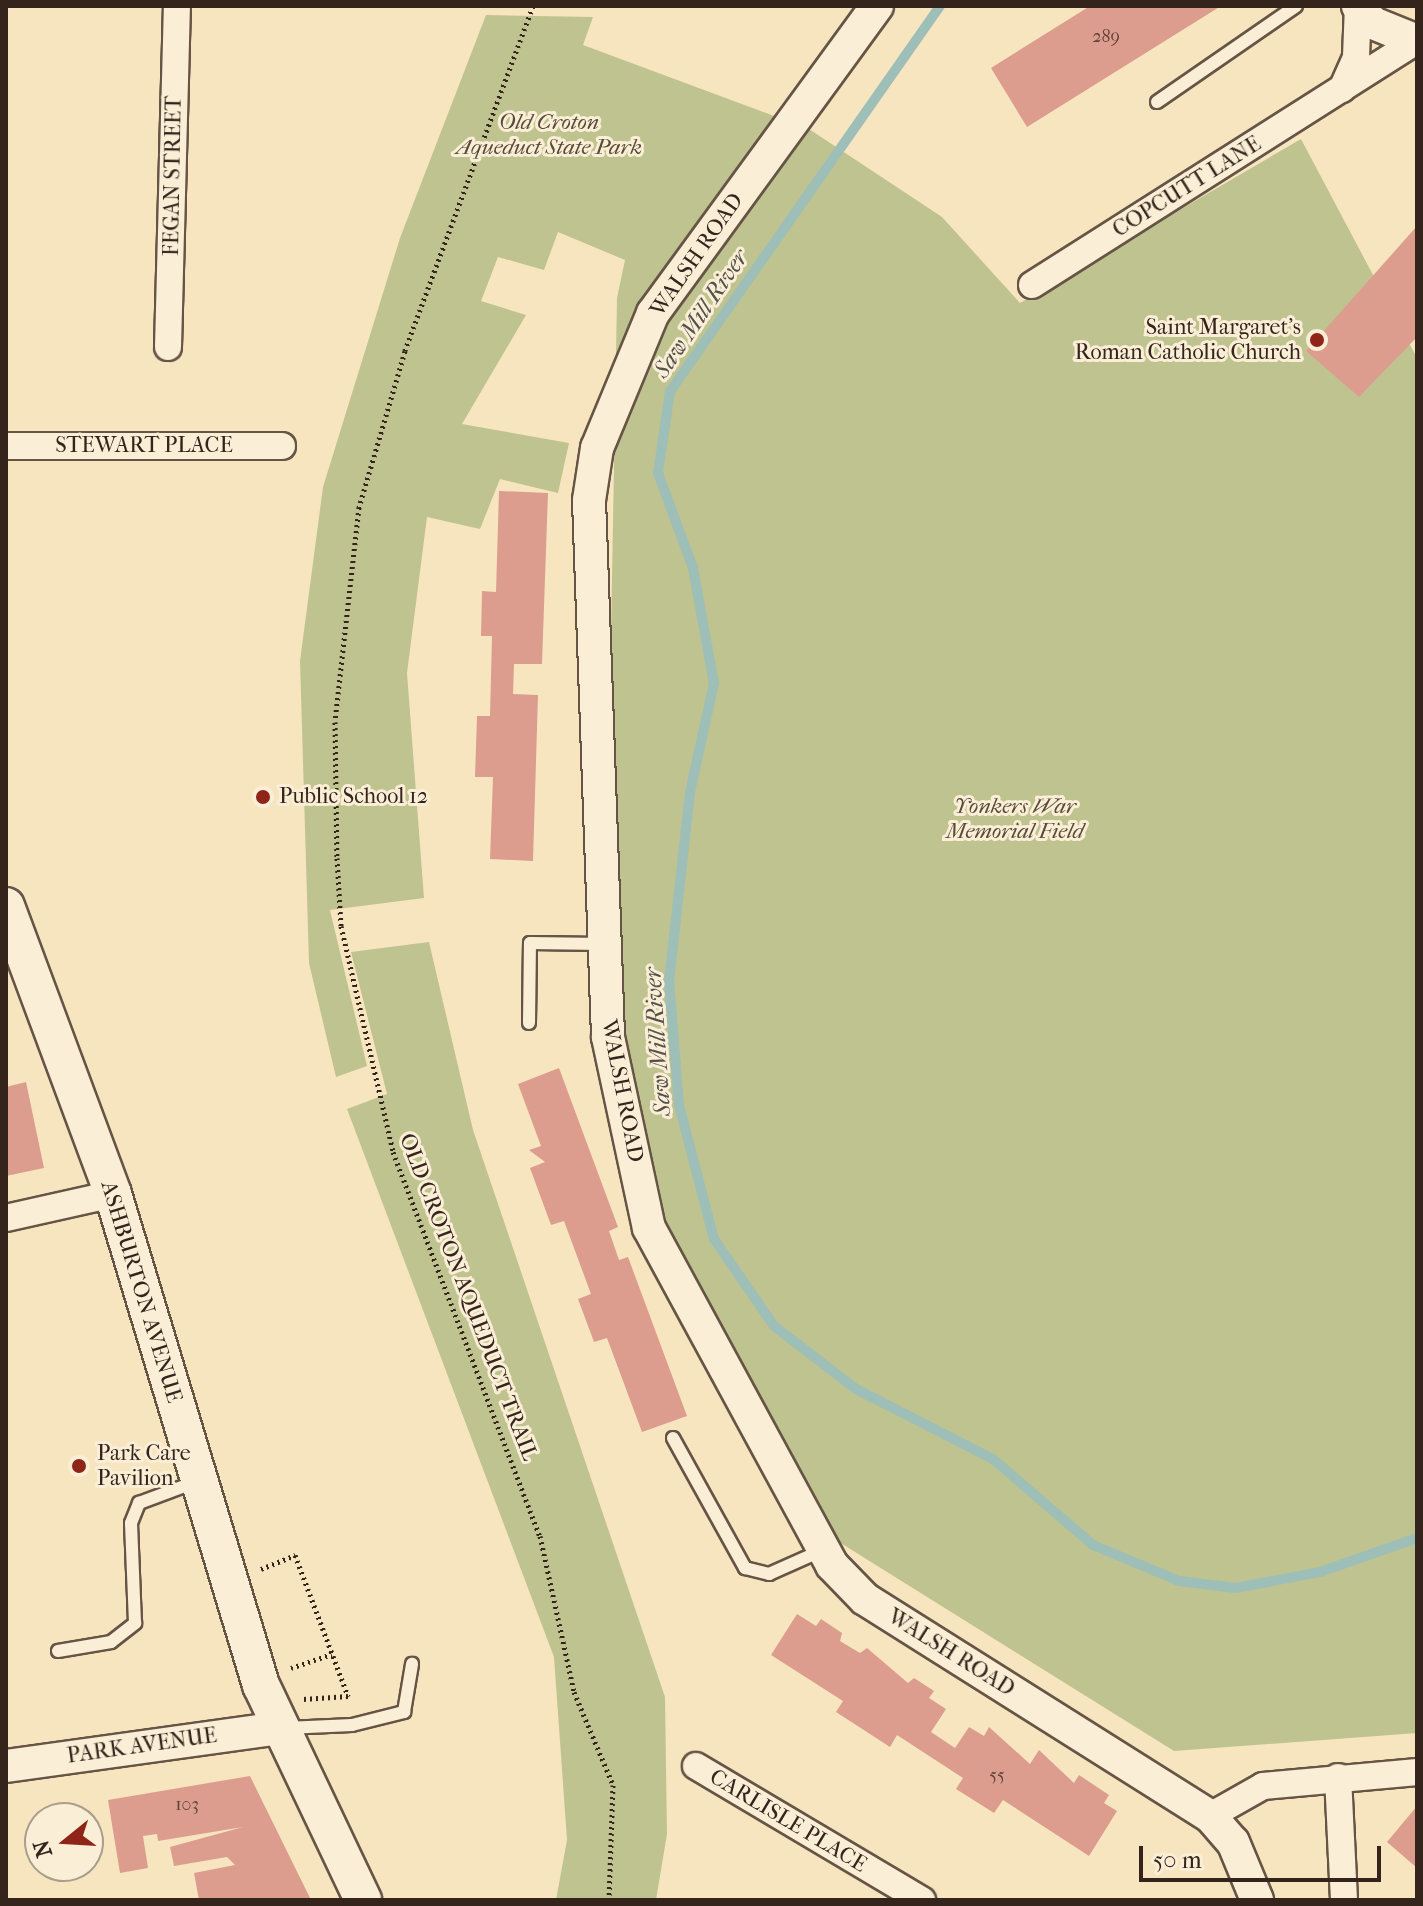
<!DOCTYPE html>
<style>
body{margin:0}
#map{position:relative;width:1423px;height:1906px;overflow:hidden;background:#f7e5c0;font-family:"IM FELL French Canon",serif}
div>[style]{position:absolute}
[style*='--x']{left:calc(var(--x)*1px);top:calc(var(--y)*1px);width:calc(var(--w)*1px);rotate:calc(var(--a)*1deg)}
.green>*{inset:0;background:#bfc390}
.stream>*{height:10px;margin:-5px;padding:0 5px;transform-origin:5px;border-radius:5px;background:#9ebeb8}
.building>*{inset:0;background:#dc9d8e}
.path>*{height:5px;margin-top:-2.5px;transform-origin:0;background:repeating-linear-gradient(90deg,#35241c 0 2px,transparent 0 6px)}
.roads{filter:drop-shadow(2px 0 #665445) drop-shadow(-2px 0 #665445) drop-shadow(0 2px #665445) drop-shadow(0 -2px #665445)}
.service>*{height:12px;margin:-6px;padding:0 6px;transform-origin:6px;border-radius:6px;background:#faeed6}
.minor>*{height:26px;margin:-13px;padding:0 13px;transform-origin:13px;border-radius:13px;background:#faeed6}
.tertiary>*{height:32px;margin:-16px;padding:0 16px;transform-origin:16px;border-radius:16px;background:#faeed6}
.secondary>*{height:36px;margin:-18px;padding:0 18px;transform-origin:18px;border-radius:18px;background:#faeed6}
.dots>*{width:22px;height:22px;translate:-50% -50%;box-sizing:border-box;border:4px solid #faeed6;border-radius:50%}
span{translate:-50% -50%;white-space:nowrap;text-align:center;line-height:1.15;-webkit-text-stroke:6px #faeed6;paint-order:stroke}
.number-label{font-size:18px;color:#5f4238}
.number-label span{-webkit-text-stroke-width:0}
.park-label{font-size:22px;color:#584c39;font-style:italic}
.street-label{font-size:22px;color:#35241c}
.poi-label{font-size:22px;color:#35241c}
.right{translate:-100% -50%;text-align:right}
.left{translate:0 -50%;text-align:left}
.water-label{font-size:24px;color:#54524b;font-style:italic}
.frame{position:absolute;inset:0;border:8px solid #35241c;pointer-events:none}
.north{position:absolute;left:24px;top:1802px;width:80px;height:80px;box-sizing:border-box;background:#faeed6;border:2px solid #ab9d8c;border-radius:50%;rotate:252deg;font-size:22px;font-weight:700;line-height:32px;text-align:center;color:#35241c}
.north::after{content:'';display:block;margin:auto;width:28px;height:36px;background:#8f2418;clip-path:polygon(50% 0,100% 100%,50% 72%,0 100%)}
.scale{position:absolute;left:1139px;top:1846px;width:242px;height:36px;box-sizing:border-box;border:4px solid #35241c;border-top:0;padding-left:10px;font-size:24px;line-height:28px;white-space:nowrap;color:#35241c;-webkit-text-stroke:6px #faeed6;paint-order:stroke}
</style>
<div id="map">
<div class="green">
<i style="clip-path:polygon(486px 15px,593px 17px,583px 45px,809px 129px,942px 217px,1020px 303px,1301px 139px,1417px 358px,1417px 1733px,1174px 1751px,839px 1542px,655px 1223px,616px 1004px,611px 634px,617px 298px,625px 260px,558px 232px,544px 270px,498px 257px,481px 301px,526px 315px,462px 424px,569px 443px,558px 493px,500px 479px,480px 529px,427px 517px,407px 673px,424px 898px,330px 910px,367px 1066px,336px 1077px,309px 963px,300px 661px,323px 487px,400px 238px)"></i>
<i style="clip-path:polygon(429px 942px,473px 1130px,665px 1697px,667px 1834px,656px 1900px,556px 1900px,567px 1840px,554px 1657px,347px 1109px,387px 1094px,351px 952px)"></i>
</div>
<div class="stream">
<i style="--x:940;--y:6;--w:470;--a:125"></i>
<i style="--x:670;--y:391;--w:83;--a:98.3"></i>
<i style="--x:658;--y:473;--w:101;--a:69.8"></i>
<i style="--x:693;--y:568;--w:117;--a:79.7"></i>
<i style="--x:714;--y:683;--w:112;--a:102.4"></i>
<i style="--x:690;--y:792;--w:190;--a:96.3"></i>
<i style="--x:669;--y:981;--w:124;--a:85.4"></i>
<i style="--x:679;--y:1105;--w:138;--a:75.4"></i>
<i style="--x:714;--y:1239;--w:106;--a:55.4"></i>
<i style="--x:774;--y:1326;--w:103;--a:37.5"></i>
<i style="--x:856;--y:1389;--w:154;--a:27.1"></i>
<i style="--x:993;--y:1459;--w:132;--a:40.7"></i>
<i style="--x:1093;--y:1545;--w:93;--a:22.7"></i>
<i style="--x:1179;--y:1581;--w:57;--a:7"></i>
<i style="--x:1236;--y:1588;--w:86;--a:-10.8"></i>
<i style="--x:1320;--y:1572;--w:103;--a:-19.3"></i>
</div>
<div class="building">
<i style="clip-path:polygon(1090px 6px,1221px 6px,1027px 127px,991px 68px)"></i>
<i style="clip-path:polygon(1417px 226px,1417px 337px,1359px 397px,1306px 351px)"></i>
<i style="clip-path:polygon(499px 491px,548px 493px,542px 664px,514px 664px,513px 694px,538px 695px,533px 861px,490px 859px,493px 777px,475px 777px,477px 716px,490px 716px,492px 636px,481px 636px,482px 591px,496px 592px)"></i>
<i style="clip-path:polygon(559px 1068px,618px 1227px,609px 1231px,619px 1260px,628px 1257px,687px 1416px,642px 1432px,607px 1338px,594px 1342px,578px 1299px,591px 1294px,564px 1221px,551px 1225px,530px 1168px,545px 1162px,529px 1150px,541px 1146px,518px 1084px)"></i>
<i style="clip-path:polygon(26px 1082px,44px 1168px,6px 1176px,6px 1087px)"></i>
<i style="clip-path:polygon(797px 1614px,816px 1626px,821px 1619px,842px 1633px,840px 1641px,860px 1653px,867px 1648px,908px 1683px,914px 1678px,934px 1691px,929px 1698px,946px 1709px,931px 1732px,955px 1748px,969px 1727px,984px 1736px,989px 1727px,1030px 1764px,1039px 1750px,1074px 1783px,1079px 1775px,1109px 1795px,1104px 1803px,1117px 1811px,1089px 1856px,1003px 1800px,994px 1813px,956px 1789px,963px 1778px,897px 1735px,890px 1747px,836px 1712px,843px 1701px,771px 1655px)"></i>
<i style="clip-path:polygon(250px 1776px,311px 1900px,199px 1900px,194px 1873px,235px 1865px,227px 1857px,174px 1866px,170px 1847px,243px 1827px,158px 1841px,157px 1834px,143px 1836px,148px 1868px,120px 1873px,108px 1800px)"></i>
<i style="clip-path:polygon(1417px 1806px,1417px 1868px,1387px 1842px)"></i>
</div>
<div class="path">
<i style="--x:533;--y:6;--w:368;--a:110.4"></i>
<i style="--x:405;--y:351;--w:163;--a:106.4"></i>
<i style="--x:359;--y:507;--w:216;--a:96.4"></i>
<i style="--x:335;--y:722;--w:136;--a:89.2"></i>
<i style="--x:337;--y:858;--w:68;--a:86.6"></i>
<i style="--x:341;--y:926;--w:232;--a:77"></i>
<i style="--x:393;--y:1152;--w:411;--a:69.1"></i>
<i style="--x:540;--y:1536;--w:160;--a:77.7"></i>
<i style="--x:574;--y:1692;--w:101;--a:67.2"></i>
<i style="--x:613;--y:1785;--w:115;--a:92"></i>
<i style="--x:261;--y:1569;--w:37;--a:-22"></i>
<i style="--x:295;--y:1555;--w:151;--a:69.4"></i>
<i style="--x:348;--y:1696;--w:45;--a:176.2"></i>
<i style="--x:291;--y:1668;--w:43;--a:-18.9"></i>
</div>
<div class="roads">
<div class="service">
<i style="--x:1157;--y:102;--w:169;--a:-34.6"></i>
<i style="--x:529;--y:1023;--w:80;--a:-89.3"></i>
<i style="--x:530;--y:943;--w:73;--a:0.8"></i>
<i style="--x:673;--y:1438;--w:149;--a:61"></i>
<i style="--x:745;--y:1568;--w:25;--a:14"></i>
<i style="--x:769;--y:1574;--w:59;--a:-24"></i>
<i style="--x:58;--y:1651;--w:54;--a:-9.6"></i>
<i style="--x:111;--y:1642;--w:31;--a:-38"></i>
<i style="--x:135;--y:1623;--w:100;--a:-92.3"></i>
<i style="--x:131;--y:1523;--w:22;--a:-68"></i>
<i style="--x:139;--y:1503;--w:63;--a:-20.4"></i>
<i style="--x:286;--y:1728;--w:66;--a:-2.6"></i>
<i style="--x:352;--y:1725;--w:54;--a:-14"></i>
<i style="--x:404;--y:1712;--w:49;--a:-80.5"></i>
</div>
<div class="minor">
<i style="--x:1342;--y:89;--w:35;--a:-66"></i>
<i style="--x:1356;--y:57;--w:51;--a:-87.8"></i>
<i style="--x:1032;--y:285;--w:452;--a:-32.4"></i>
<i style="--x:168;--y:347;--w:341;--a:-88.5"></i>
<i style="--x:6;--y:446;--w:276;--a:0"></i>
<i style="--x:6;--y:1218;--w:110;--a:-12.6"></i>
<i style="--x:696;--y:1766;--w:263;--a:30.7"></i>
<i style="--x:1338;--y:1777;--w:123;--a:87.2"></i>
<i style="--x:1210;--y:1816;--w:61;--a:-29.5"></i>
<i style="--x:1263;--y:1786;--w:155;--a:-5.2"></i>
</div>
<div class="tertiary">
<i style="--x:877;--y:6;--w:380;--a:126.1"></i>
<i style="--x:653;--y:313;--w:146;--a:112.5"></i>
<i style="--x:597;--y:448;--w:53;--a:98.7"></i>
<i style="--x:589;--y:500;--w:537;--a:87.97"></i>
<i style="--x:608;--y:1037;--w:195;--a:77.9"></i>
<i style="--x:649;--y:1228;--w:383;--a:61.5"></i>
<i style="--x:832;--y:1565;--w:47;--a:45.9"></i>
<i style="--x:865;--y:1599;--w:408;--a:32.2"></i>
<i style="--x:1210;--y:1816;--w:35;--a:49"></i>
<i style="--x:1233;--y:1842;--w:63;--a:67.5"></i>
<i style="--x:1358;--y:6;--w:23;--a:49"></i>
<i style="--x:1373;--y:23;--w:48;--a:22.2"></i>
<i style="--x:6;--y:1766;--w:276;--a:-7.9"></i>
</div>
<div class="secondary">
<i style="--x:6;--y:906;--w:307;--a:69.6"></i>
<i style="--x:113;--y:1194;--w:513;--a:73.23"></i>
<i style="--x:261;--y:1685;--w:238;--a:64.6"></i>
</div>
</div>
<div class="dots">
<i style="left:1317px;top:340px;background:#8f2418"></i>
<i style="left:263px;top:797px;background:#8f2418"></i>
<i style="left:79px;top:1466px;background:#8f2418"></i>
</div>
<div class="number-label">
<span style="left:1106px;top:37px">289</span>
<span style="left:997px;top:1776px">55</span>
<span style="left:187px;top:1805px">103</span>
</div>
<div class="park-label">
<span style="left:549px;top:135px">Old Croton<br>Aqueduct State Park</span>
<span style="left:1015px;top:819px">Yonkers War<br>Memorial Field</span>
</div>
<div class="street-label">
<span style="left:173px;top:176px;rotate:-89deg">FEGAN STREET</span>
<span style="left:1187px;top:187px;rotate:-32deg">COPCUTT LANE</span>
<span style="left:697px;top:255px;rotate:-55deg">WALSH ROAD</span>
<span style="left:144px;top:446px">STEWART PLACE</span>
<span style="left:622px;top:1091px;rotate:79deg">WALSH ROAD</span>
<span style="left:141px;top:1292px;rotate:73deg">ASHBURTON AVENUE</span>
<span style="left:468px;top:1297px;rotate:69deg">OLD CROTON AQUEDUCT TRAIL</span>
<span style="left:951px;top:1653px;rotate:32deg">WALSH ROAD</span>
<span style="left:142px;top:1746px;rotate:-8deg">PARK AVENUE</span>
<span style="left:788px;top:1821px;rotate:31deg">CARLISLE PLACE</span>
</div>
<div class="poi-label">
<span class="right" style="left:1301px;top:340px">Saint Margaret's<br>Roman Catholic Church</span>
<span class="left" style="left:279px;top:797px">Public School 12</span>
<span class="left" style="left:97px;top:1466px">Park Care<br>Pavilion</span>
</div>
<div class="water-label">
<span style="left:701px;top:314px;rotate:-56deg">Saw Mill River</span>
<span style="left:658px;top:1042px;rotate:-94deg">Saw Mill River</span>
</div>
<div class="frame"></div>
<div class="north">N</div>
<div class="scale">50 m</div>
</div>
